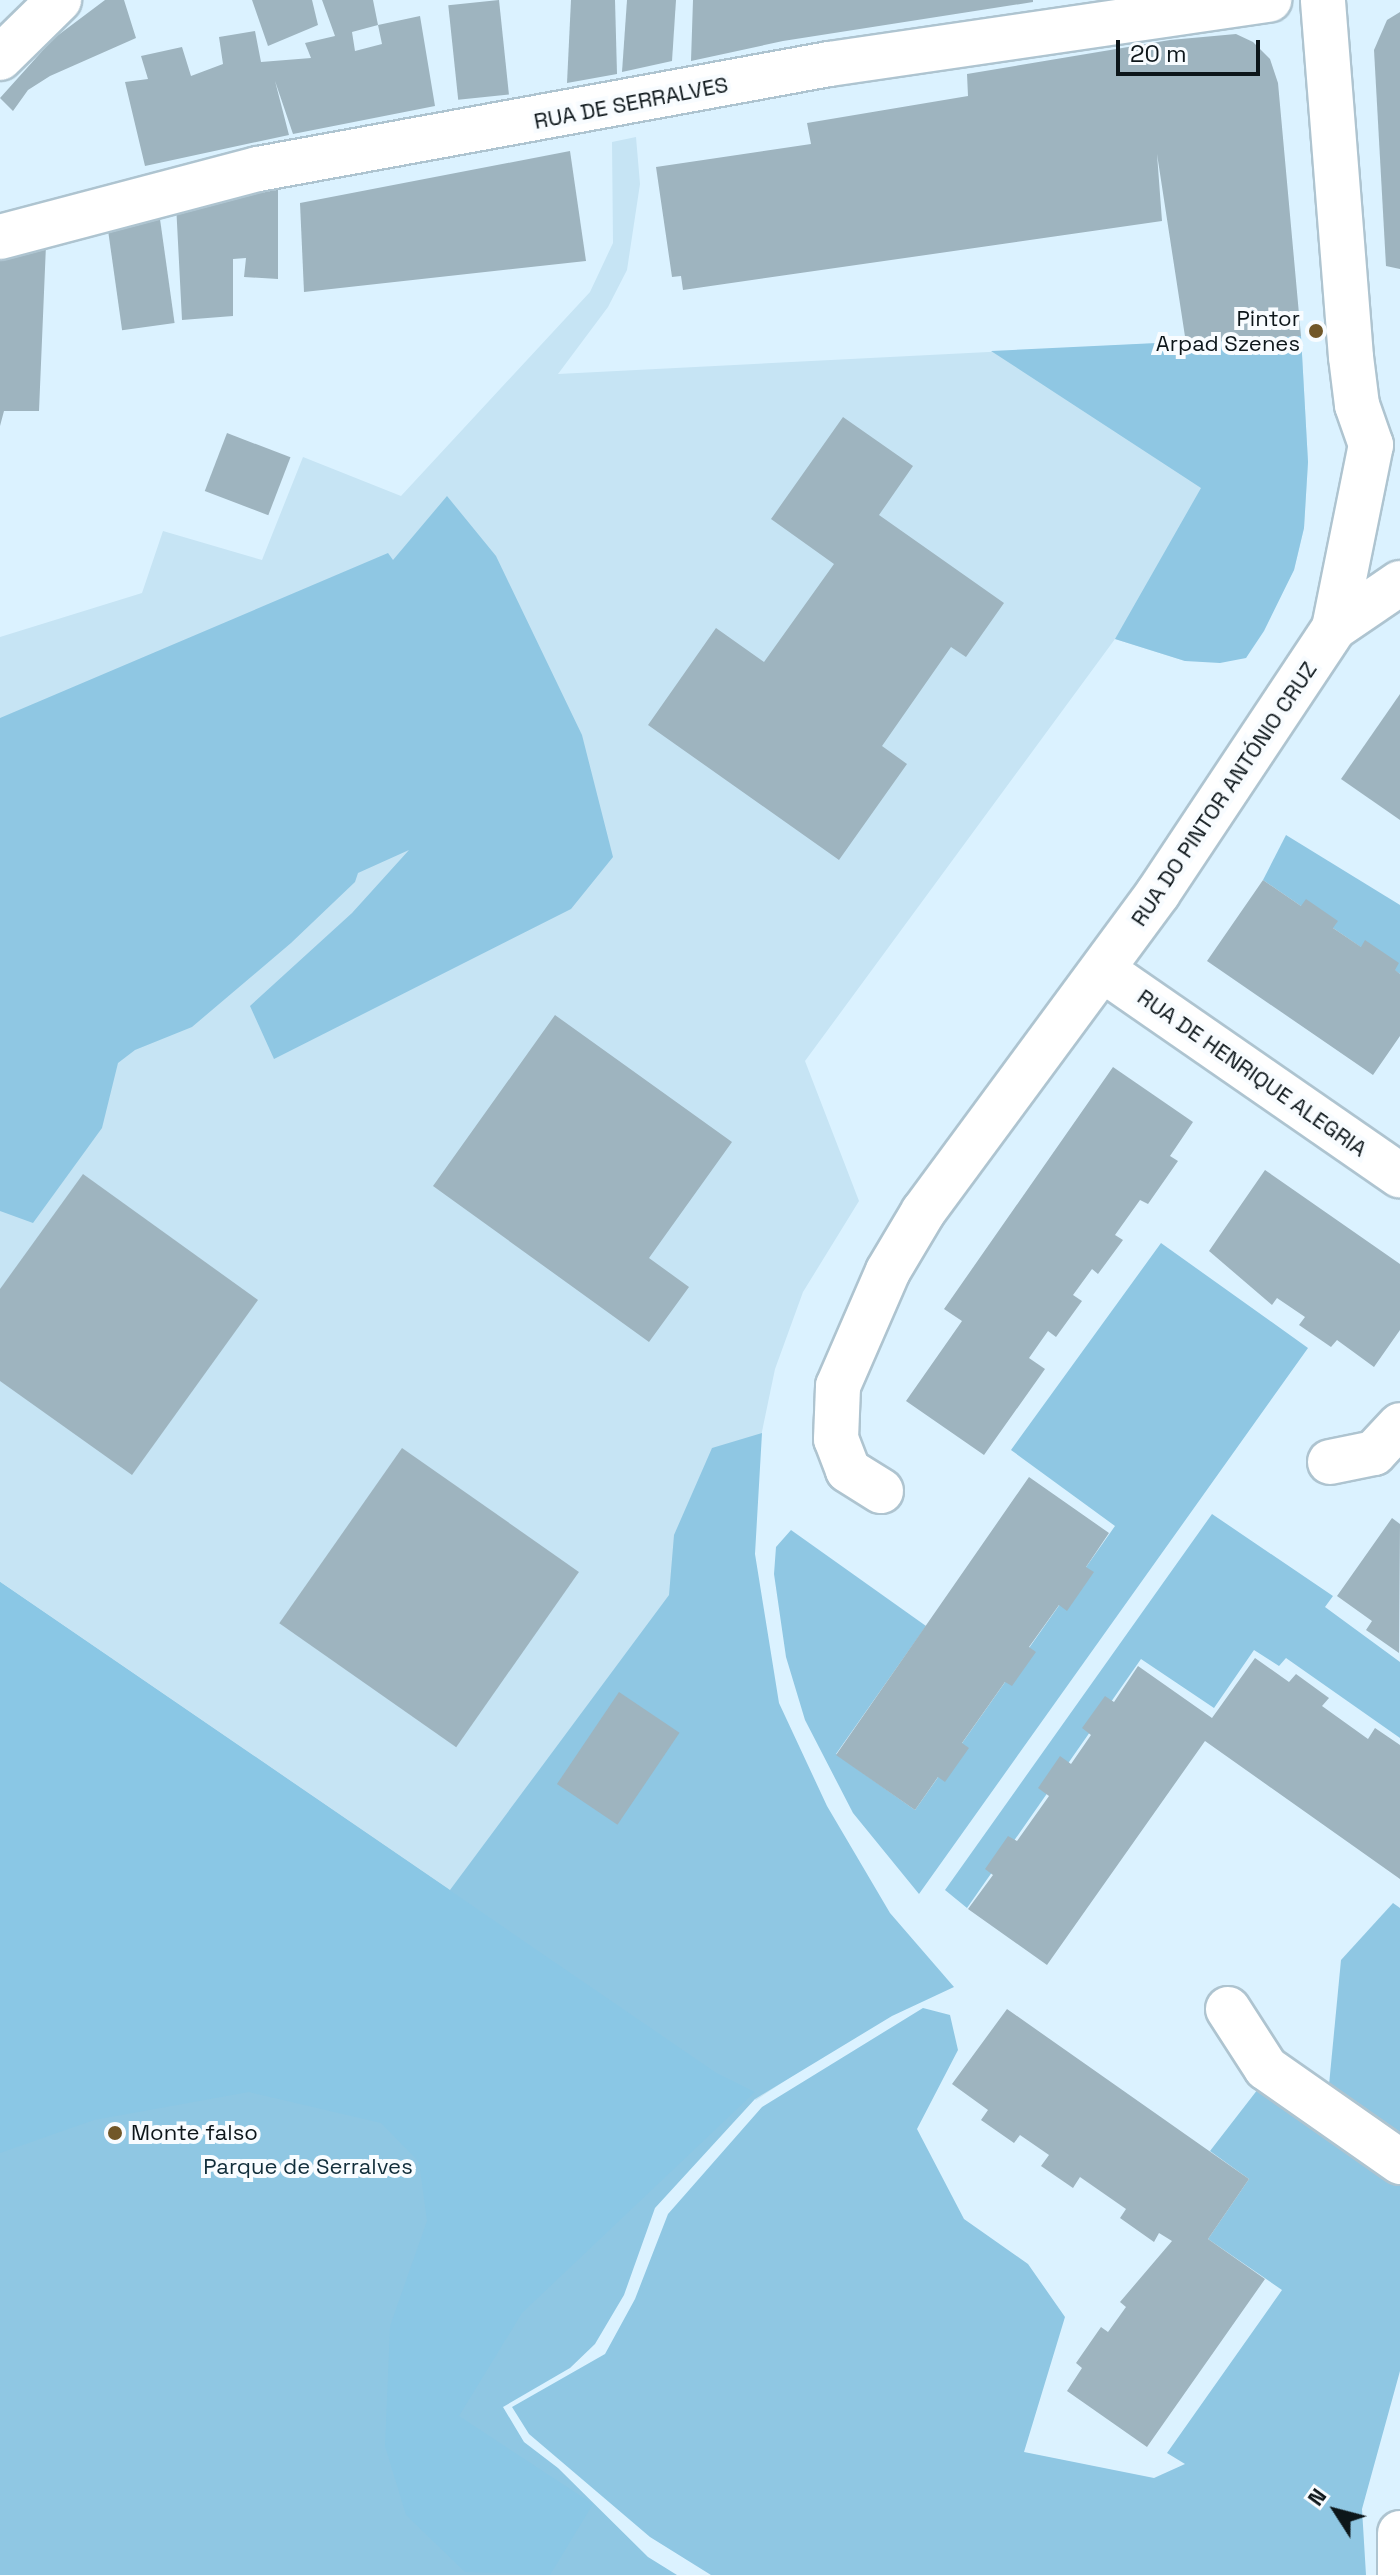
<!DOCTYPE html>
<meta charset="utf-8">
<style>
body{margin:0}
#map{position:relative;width:1400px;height:2575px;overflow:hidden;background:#dbf2ff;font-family:"Space Grotesk",sans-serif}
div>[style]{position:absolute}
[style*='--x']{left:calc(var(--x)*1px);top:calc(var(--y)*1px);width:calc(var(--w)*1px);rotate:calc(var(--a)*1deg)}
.built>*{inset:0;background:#c6e4f4}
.green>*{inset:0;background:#8fc7e3}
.forest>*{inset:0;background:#8ac7e5}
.building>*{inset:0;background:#9eb4bf;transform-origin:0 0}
.roads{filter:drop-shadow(2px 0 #aec4d0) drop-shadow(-2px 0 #aec4d0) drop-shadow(0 2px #aec4d0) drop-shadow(0 -2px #aec4d0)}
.street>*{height:44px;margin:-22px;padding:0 22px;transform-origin:22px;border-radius:22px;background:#fff}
.dots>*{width:22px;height:22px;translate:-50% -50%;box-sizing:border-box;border:4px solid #f8fcff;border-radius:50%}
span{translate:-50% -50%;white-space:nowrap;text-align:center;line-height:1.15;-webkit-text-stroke:8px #f8fcff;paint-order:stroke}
.street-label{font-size:22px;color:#0d161a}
.poi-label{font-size:22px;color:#0d161a}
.right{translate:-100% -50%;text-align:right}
.left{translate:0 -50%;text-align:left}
.park-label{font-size:22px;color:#112e3b}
.north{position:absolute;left:1296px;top:2471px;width:80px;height:80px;-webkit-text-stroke:6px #f8fcff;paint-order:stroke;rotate:306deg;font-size:22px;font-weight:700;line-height:32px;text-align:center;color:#0d161a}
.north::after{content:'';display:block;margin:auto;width:28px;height:36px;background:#0d161a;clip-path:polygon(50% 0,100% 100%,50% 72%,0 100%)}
.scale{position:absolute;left:1116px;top:40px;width:144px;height:36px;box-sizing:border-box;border:4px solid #0d161a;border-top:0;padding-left:10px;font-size:24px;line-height:28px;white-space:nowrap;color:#0d161a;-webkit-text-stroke:6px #f8fcff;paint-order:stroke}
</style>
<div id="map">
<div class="built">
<i style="clip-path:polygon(636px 137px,640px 184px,627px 270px,608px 307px,558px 374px,1301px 336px,1308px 462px,1304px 528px,1294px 570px,1246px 658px,1185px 661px,1115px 639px,805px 1061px,859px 1201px,803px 1292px,775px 1369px,754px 1470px,750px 1555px,772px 1698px,884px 2015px,756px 2100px,0 1582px,0 637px,142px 593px,163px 531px,262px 560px,303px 457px,401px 496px,590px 292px,613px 243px,612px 142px)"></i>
</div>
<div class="green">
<i style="clip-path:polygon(1301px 336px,1308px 462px,1304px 528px,1294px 570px,1264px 631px,1246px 658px,1220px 663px,1185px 661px,1115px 639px,1201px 488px,991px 351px)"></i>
<i style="clip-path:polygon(447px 496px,496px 556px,582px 735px,613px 857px,571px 909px,274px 1059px,250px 1006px,352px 913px,409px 850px,358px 873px,355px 882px,291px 943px,192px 1027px,135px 1050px,118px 1063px,102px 1128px,33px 1223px,0 1211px,0 718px,388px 553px,393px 560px)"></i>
<i style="clip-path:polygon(1286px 835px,1400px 905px,1400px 974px,1263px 880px)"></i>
<i style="clip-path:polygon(1161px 1243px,1308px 1348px,919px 1894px,853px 1813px,805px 1720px,786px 1657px,774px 1574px,776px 1547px,791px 1530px,926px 1626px,836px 1754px,915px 1810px,1115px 1526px,1011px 1450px)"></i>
<i style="clip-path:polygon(762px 1433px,755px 1554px,779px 1703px,827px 1806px,890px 1913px,954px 1987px,892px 2016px,755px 2099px,655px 2208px,624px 2295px,595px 2344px,570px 2368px,503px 2407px,524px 2442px,558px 2468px,648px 2557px,677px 2575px,0 2575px,0 1582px,450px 1890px,669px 1595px,674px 1535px,712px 1448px)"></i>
<i style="clip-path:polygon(1212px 1514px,1333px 1596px,1325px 1607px,1400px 1662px,1400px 1738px,1286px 1658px,1279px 1666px,1254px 1650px,1214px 1708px,1141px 1659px,967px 1908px,945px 1890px)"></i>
<i style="clip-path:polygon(1393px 1903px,1400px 1908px,1400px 2141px,1329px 2085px,1341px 1960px)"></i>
<i style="clip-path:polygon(923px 2008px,950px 2015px,958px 2050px,917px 2129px,964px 2219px,1028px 2264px,1065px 2317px,1024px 2452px,1154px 2478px,1185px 2464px,1167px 2453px,1282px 2290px,1208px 2239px,1249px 2179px,1210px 2151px,1258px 2089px,1297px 2101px,1400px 2185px,1400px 2371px,1362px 2509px,1366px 2575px,711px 2575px,650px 2537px,529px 2434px,512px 2407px,605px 2354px,635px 2299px,668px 2214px,762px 2107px)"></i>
</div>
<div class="forest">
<i style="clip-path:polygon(0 1582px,715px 2072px,755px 2092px,522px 2313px,459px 2416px,593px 2504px,550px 2575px,465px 2572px,406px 2515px,385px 2446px,390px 2326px,427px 2221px,419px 2162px,381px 2123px,249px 2092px,94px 2120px,0 2153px)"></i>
</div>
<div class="building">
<i style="clip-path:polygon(105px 0,124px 0,136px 38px,50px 76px,28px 90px,13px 111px,0 98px,53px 39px)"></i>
<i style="clip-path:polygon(252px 0,312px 0,318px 25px,268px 46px)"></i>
<i style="clip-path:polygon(322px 0,373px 0,378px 25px,352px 32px,355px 51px,382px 44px,378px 25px,420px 16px,435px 106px,293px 134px,275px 81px,289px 135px,145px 166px,125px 82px,148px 79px,141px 56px,182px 47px,191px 76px,223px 64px,219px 37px,255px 31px,261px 62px,311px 58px,305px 43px,335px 36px)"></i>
<i style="left:499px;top:0;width:95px;height:51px;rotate:84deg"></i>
<i style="clip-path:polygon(571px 0,615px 0,617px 74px,567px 83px)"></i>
<i style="clip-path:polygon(627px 0,676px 0,672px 61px,622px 72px)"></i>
<i style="clip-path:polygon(693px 0,1033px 0,1033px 2px,783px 41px,691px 61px)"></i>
<i style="clip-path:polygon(1400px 12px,1400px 269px,1386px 266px,1374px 50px,1387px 20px)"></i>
<i style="clip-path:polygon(1236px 34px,1253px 42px,1270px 59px,1278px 83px,1301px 336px,1186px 343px,1157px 154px,1162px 221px,683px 290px,681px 276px,672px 277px,656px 167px,811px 144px,807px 123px,968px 96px,967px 74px,1170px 40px)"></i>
<i style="clip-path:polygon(570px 151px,586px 261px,304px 292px,300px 203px)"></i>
<i style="clip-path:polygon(278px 177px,278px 279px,244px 277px,246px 258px,233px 259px,233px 316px,182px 320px,176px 204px)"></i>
<i style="left:159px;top:212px;width:112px;height:53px;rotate:82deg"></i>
<i style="clip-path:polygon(46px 245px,39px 411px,4px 411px,0 426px,0 260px)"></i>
<i style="clip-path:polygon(843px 417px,913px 466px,879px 515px,1004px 603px,966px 657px,951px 647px,882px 746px,907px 764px,839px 860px,648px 725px,716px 628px,764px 662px,834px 564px,771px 519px)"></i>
<i style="left:227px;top:433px;width:68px;height:62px;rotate:21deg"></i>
<i style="clip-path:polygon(1400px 694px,1400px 820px,1341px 779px)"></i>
<i style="clip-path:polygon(1263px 880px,1301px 906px,1306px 899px,1338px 921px,1333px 928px,1361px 947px,1365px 940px,1399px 963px,1395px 970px,1400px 974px,1400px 1036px,1373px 1075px,1207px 961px)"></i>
<i style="clip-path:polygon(555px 1015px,732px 1142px,649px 1258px,689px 1287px,649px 1342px,433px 1186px)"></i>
<i style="clip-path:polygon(1113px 1067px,1193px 1122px,1170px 1156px,1178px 1161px,1148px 1204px,1140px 1200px,1115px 1235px,1123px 1240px,1098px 1274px,1092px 1269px,1073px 1295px,1082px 1301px,1056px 1337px,1048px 1331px,1029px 1358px,1045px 1369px,984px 1455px,906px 1401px,962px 1321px,944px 1309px)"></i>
<i style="clip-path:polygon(1265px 1170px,1400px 1264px,1400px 1330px,1374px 1367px,1337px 1340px,1331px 1347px,1299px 1325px,1305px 1317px,1277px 1298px,1272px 1305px,1209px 1251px)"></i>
<i style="clip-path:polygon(83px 1174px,258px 1300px,132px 1475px,0 1381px,0 1289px)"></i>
<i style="left:402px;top:1448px;width:216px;height:214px;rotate:35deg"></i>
<i style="clip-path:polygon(1029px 1477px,1109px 1533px,1086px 1567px,1094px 1572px,1067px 1611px,1059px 1605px,1029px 1647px,1036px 1652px,1012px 1686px,1005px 1682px,962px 1743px,969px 1748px,945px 1782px,938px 1777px,915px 1810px,836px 1755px)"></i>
<i style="clip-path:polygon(1392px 1518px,1400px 1524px,1399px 1653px,1366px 1630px,1372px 1621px,1337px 1596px)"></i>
<i style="clip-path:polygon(1255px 1658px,1289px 1682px,1296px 1674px,1329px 1698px,1322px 1706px,1368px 1739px,1375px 1728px,1400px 1745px,1400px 1879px,1205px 1741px,1047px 1965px,968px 1909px,993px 1875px,985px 1869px,1008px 1836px,1017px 1841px,1049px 1796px,1038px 1788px,1060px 1756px,1071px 1764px,1091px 1735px,1082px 1728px,1105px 1696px,1114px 1702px,1138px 1666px,1212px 1718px)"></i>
<i style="left:619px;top:1692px;width:73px;height:111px;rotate:34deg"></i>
<i style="clip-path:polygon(1007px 2009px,1249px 2179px,1208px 2239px,1265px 2279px,1147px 2447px,1067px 2391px,1082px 2368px,1076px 2363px,1101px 2327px,1108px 2332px,1126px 2307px,1120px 2302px,1172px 2241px,1159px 2233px,1154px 2242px,1120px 2218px,1126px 2209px,1080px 2177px,1073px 2188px,1041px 2166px,1049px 2155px,1020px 2135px,1014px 2143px,981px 2120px,988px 2110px,952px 2084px)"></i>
</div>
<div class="roads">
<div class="street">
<i style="--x:0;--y:58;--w:83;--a:-44.5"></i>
<i style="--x:0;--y:237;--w:267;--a:-14.8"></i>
<i style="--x:258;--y:169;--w:581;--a:-10.42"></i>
<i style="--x:829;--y:64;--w:445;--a:-8.3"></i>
<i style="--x:1334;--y:628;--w:80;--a:-34.3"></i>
<i style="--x:1103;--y:970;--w:361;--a:34.7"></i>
<i style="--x:1330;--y:1462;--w:45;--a:-11.6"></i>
<i style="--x:1374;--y:1453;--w:38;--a:-47"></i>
<i style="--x:881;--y:1491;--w:39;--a:-148"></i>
<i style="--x:848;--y:1470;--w:33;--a:-111"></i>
<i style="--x:836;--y:1439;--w:53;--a:-87.8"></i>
<i style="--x:838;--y:1386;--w:125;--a:-66.5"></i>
<i style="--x:888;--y:1271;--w:69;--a:-59.3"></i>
<i style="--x:923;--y:1212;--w:396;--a:-53.6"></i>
<i style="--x:1158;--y:893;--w:318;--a:-56.4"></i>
<i style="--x:1334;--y:628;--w:187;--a:-78.6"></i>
<i style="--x:1371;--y:445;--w:42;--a:-109.3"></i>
<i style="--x:1357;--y:405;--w:48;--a:-97.1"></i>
<i style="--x:1351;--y:357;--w:358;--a:-94.5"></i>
<i style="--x:1228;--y:2009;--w:70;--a:57.2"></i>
<i style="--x:1266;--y:2068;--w:164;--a:35"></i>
<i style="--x:1400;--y:2575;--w:42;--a:-90"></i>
</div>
</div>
<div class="dots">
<i style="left:1316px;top:331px;background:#715728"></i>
<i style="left:115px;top:2133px;background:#715728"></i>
</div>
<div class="street-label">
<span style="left:631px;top:103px;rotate:-11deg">RUA DE SERRALVES</span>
<span style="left:1224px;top:794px;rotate:-56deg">RUA DO PINTOR ANTÓNIO CRUZ</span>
<span style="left:1252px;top:1073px;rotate:35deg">RUA DE HENRIQUE ALEGRIA</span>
</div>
<div class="poi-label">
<span class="right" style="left:1300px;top:331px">Pintor<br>Arpad Szenes</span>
<span class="left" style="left:131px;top:2133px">Monte falso</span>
</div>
<div class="park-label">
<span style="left:308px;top:2167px">Parque de Serralves</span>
</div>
<div class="north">N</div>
<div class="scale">20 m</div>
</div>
